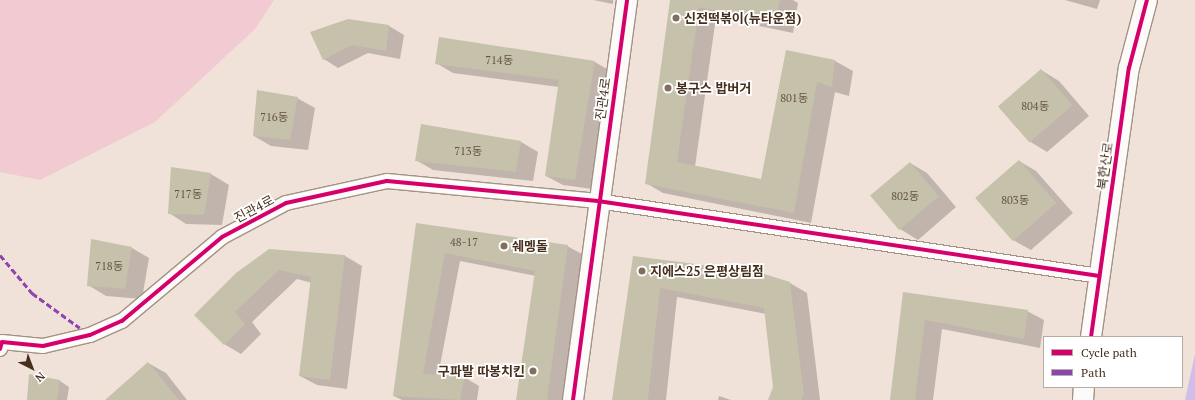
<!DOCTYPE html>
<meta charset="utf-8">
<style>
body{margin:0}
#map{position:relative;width:1195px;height:400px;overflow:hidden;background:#f0e2d8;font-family:"PT Serif","Noto Sans KR",serif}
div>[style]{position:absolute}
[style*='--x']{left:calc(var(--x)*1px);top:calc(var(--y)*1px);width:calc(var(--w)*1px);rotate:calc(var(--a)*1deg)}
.green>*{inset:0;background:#f2cbd2}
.water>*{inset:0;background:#cfbeea}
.shadow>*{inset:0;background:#0003}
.building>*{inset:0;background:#c5c1ab;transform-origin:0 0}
.roads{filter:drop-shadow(1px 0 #a29285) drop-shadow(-1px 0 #a29285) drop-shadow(0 1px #a29285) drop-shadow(0 -1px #a29285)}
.street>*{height:14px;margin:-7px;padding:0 7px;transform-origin:7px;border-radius:7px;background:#fdfbf9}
.secondary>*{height:20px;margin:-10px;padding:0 10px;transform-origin:10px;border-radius:10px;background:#fdfbf9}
.quiet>*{height:3px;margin-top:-1.5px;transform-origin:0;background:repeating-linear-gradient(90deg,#8e44ad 0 6px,transparent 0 9px)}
.cycleway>*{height:4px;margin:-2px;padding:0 2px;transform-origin:2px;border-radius:2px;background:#d6006c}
.dots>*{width:11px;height:11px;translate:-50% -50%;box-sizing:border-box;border:2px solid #fff;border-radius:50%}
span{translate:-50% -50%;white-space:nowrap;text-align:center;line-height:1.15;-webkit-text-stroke:3.5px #fff;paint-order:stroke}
.number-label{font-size:11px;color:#665440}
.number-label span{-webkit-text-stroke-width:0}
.poi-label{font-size:13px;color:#472f1d;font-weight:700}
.left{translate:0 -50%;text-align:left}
.right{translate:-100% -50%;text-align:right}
.street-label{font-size:13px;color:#472f1d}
.legend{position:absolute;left:1043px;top:336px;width:140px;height:52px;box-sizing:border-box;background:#fff;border:1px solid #b5aca5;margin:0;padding:5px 7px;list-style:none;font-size:12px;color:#472f1d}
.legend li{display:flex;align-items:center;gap:8px;height:20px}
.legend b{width:20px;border:1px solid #b5aca5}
.north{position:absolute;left:12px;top:348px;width:40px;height:40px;-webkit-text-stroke:3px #fff;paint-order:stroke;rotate:138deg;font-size:11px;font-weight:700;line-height:16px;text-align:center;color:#472f1d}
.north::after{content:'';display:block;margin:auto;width:14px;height:18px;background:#472f1d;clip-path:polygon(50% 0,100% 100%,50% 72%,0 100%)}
</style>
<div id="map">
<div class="green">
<i style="clip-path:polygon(0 0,274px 0,255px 29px,155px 122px,40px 180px,0 172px)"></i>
</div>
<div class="water">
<i style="clip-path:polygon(1195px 354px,1195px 400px,1185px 400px)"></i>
</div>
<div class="shadow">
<i style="clip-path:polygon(593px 0,613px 0,613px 4px)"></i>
<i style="clip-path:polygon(671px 0,793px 0,798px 3px,793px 33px,716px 17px,695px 167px,762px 180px,787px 51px,835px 61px,853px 71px,849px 96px,835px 92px,811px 223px,663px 193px,646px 183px)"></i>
<i style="clip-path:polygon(1065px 0,1100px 0,1097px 9px)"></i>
<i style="clip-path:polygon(348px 20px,389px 26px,404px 35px,400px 59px,368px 53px,338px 68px,324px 59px)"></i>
<i style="clip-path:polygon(595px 62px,612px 72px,592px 189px,563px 185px,546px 176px,559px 87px,453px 73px,436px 63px)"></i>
<i style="clip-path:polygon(1041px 70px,1059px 81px,1089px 116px,1047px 152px,1029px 141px,999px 106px)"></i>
<i style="clip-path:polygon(297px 98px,315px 108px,308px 150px,271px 146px,254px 136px)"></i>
<i style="clip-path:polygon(422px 125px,521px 142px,538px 152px,533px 181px,433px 170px,416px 160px)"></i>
<i style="clip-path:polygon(1019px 161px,1036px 171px,1073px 213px,1031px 250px,1013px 240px)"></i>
<i style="clip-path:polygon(910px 163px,927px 173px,956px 207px,918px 240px,900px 229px,871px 196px)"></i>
<i style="clip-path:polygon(172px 168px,211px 174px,229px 185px,222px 225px,186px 224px,169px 213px)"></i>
<i style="clip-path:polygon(417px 224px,567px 246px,582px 254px,562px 400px,518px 400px,536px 276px,460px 261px,438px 376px,464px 377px,479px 386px,477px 400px,402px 400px,394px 396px)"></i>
<i style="clip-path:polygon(132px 248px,149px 258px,142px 299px,106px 296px,88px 285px)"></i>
<i style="clip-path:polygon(345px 256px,362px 266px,347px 389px,317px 385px,300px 376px,312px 283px,297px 279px,252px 322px,261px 334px,241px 354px,224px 344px,237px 274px)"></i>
<i style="clip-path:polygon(634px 257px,790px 283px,807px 293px,820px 400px,769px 400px,774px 387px,766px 314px,677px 297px,666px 400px,613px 400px)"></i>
<i style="clip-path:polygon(904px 293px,1027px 311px,1044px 320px,1040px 348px,942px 329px,933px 400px,891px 400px)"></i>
<i style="clip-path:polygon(148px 363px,166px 373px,187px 400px,109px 400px)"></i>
<i style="clip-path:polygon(60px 381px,69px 387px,67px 400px,28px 400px)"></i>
<i style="clip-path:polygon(719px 396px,731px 400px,718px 400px)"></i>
</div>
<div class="building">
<i style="clip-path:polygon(670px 0,780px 0,775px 24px,699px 7px,677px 162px,761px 179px,786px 50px,835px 60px,832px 87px,817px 82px,794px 213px,645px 184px)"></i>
<i style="clip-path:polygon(348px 19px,389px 25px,386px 51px,352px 45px,323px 60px,310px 32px)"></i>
<i style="clip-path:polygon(439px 37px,595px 61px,575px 180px,545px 176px,559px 80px,435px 64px)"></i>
<i style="left:1041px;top:69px;width:48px;height:57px;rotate:49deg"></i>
<i style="clip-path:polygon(257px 90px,298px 97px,290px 140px,253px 136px)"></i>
<i style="clip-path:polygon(421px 124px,521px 141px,516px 172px,415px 161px)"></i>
<i style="left:1019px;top:160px;width:57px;height:58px;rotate:49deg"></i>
<i style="left:910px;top:162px;width:45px;height:52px;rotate:50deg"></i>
<i style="clip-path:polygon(171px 167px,211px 173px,204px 215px,168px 214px)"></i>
<i style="clip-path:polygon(416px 223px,568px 245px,547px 400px,516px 400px,535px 271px,445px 253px,423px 374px,465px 376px,460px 400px,393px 396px)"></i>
<i style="clip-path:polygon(91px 239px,132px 247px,125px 289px,87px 286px)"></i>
<i style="clip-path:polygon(269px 249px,345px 255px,330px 380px,299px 376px,311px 277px,279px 270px,235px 312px,245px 324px,224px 345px,194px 315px,236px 273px)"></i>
<i style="clip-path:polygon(633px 256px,758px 272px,790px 282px,804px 394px,801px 400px,768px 400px,773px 387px,764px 308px,660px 288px,648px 400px,612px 400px)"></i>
<i style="clip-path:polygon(903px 292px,1028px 310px,1024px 339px,925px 320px,915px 400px,890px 400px)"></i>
<i style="clip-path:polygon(148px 362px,179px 400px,105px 400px)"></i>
<i style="clip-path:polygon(29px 374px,60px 380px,57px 400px,27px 400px)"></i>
</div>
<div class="roads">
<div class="street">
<i style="--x:0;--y:349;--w:7;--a:-74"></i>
<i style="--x:2;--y:342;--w:41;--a:5.6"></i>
<i style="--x:43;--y:346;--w:48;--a:-13.2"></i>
<i style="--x:90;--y:335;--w:35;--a:-24"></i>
<i style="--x:122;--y:321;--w:131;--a:-40"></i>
<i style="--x:222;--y:237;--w:72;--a:-28"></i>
<i style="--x:286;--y:203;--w:103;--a:-12.3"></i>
<i style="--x:387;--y:181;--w:212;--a:5.4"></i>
<i style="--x:598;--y:201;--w:507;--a:8.51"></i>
</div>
<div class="secondary">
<i style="--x:1091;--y:337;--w:272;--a:-82"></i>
<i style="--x:1129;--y:68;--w:70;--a:-75.2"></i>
<i style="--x:573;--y:400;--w:404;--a:-82.3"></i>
<i style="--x:1083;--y:400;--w:13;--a:-86"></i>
</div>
</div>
<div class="quiet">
<i style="--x:0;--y:255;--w:50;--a:49.9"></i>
<i style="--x:32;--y:293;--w:59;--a:36.1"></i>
</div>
<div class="cycleway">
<i style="--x:1091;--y:337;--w:272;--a:-82"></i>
<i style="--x:1129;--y:68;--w:70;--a:-75.2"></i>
<i style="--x:0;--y:349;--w:7;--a:-74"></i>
<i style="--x:2;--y:342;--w:41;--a:5.6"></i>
<i style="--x:43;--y:346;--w:48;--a:-13.2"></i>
<i style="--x:90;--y:335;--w:35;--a:-24"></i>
<i style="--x:122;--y:321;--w:131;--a:-40"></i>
<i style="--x:222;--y:237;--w:72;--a:-28"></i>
<i style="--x:286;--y:203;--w:103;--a:-12.3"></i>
<i style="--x:387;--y:181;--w:212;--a:5.4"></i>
<i style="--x:598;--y:201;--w:507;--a:8.51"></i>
<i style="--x:573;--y:400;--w:404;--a:-82.3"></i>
</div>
<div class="dots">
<i style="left:676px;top:18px;background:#826e5e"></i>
<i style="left:668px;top:88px;background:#826e5e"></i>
<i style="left:504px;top:246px;background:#826e5e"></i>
<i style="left:642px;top:271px;background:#826e5e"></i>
<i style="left:533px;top:371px;background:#826e5e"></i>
</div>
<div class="number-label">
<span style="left:499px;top:60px">714동</span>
<span style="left:794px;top:98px">801동</span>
<span style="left:1035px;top:106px">804동</span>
<span style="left:274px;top:117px">716동</span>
<span style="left:468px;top:151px">713동</span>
<span style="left:188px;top:194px">717동</span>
<span style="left:905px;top:196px">802동</span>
<span style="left:1015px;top:200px">803동</span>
<span style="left:464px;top:242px">48-17</span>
<span style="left:109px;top:266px">718동</span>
</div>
<div class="poi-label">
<span class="left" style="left:684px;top:18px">신전떡볶이(뉴타운점)</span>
<span class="left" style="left:676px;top:88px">봉구스 밥버거</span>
<span class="left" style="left:512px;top:246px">쉐멩돌</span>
<span class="left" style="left:650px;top:271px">지에스25 은평상림점</span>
<span class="right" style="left:525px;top:371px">구파발 따봉치킨</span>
</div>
<div class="street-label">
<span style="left:603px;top:99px;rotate:-82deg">진관4로</span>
<span style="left:1105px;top:166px;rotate:-82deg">북한산로</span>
<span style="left:254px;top:209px;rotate:-28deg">진관4로</span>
</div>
<ul class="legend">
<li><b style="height:5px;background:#d6006c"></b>Cycle path</li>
<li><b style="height:5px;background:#8e44ad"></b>Path</li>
</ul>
<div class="north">N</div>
</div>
